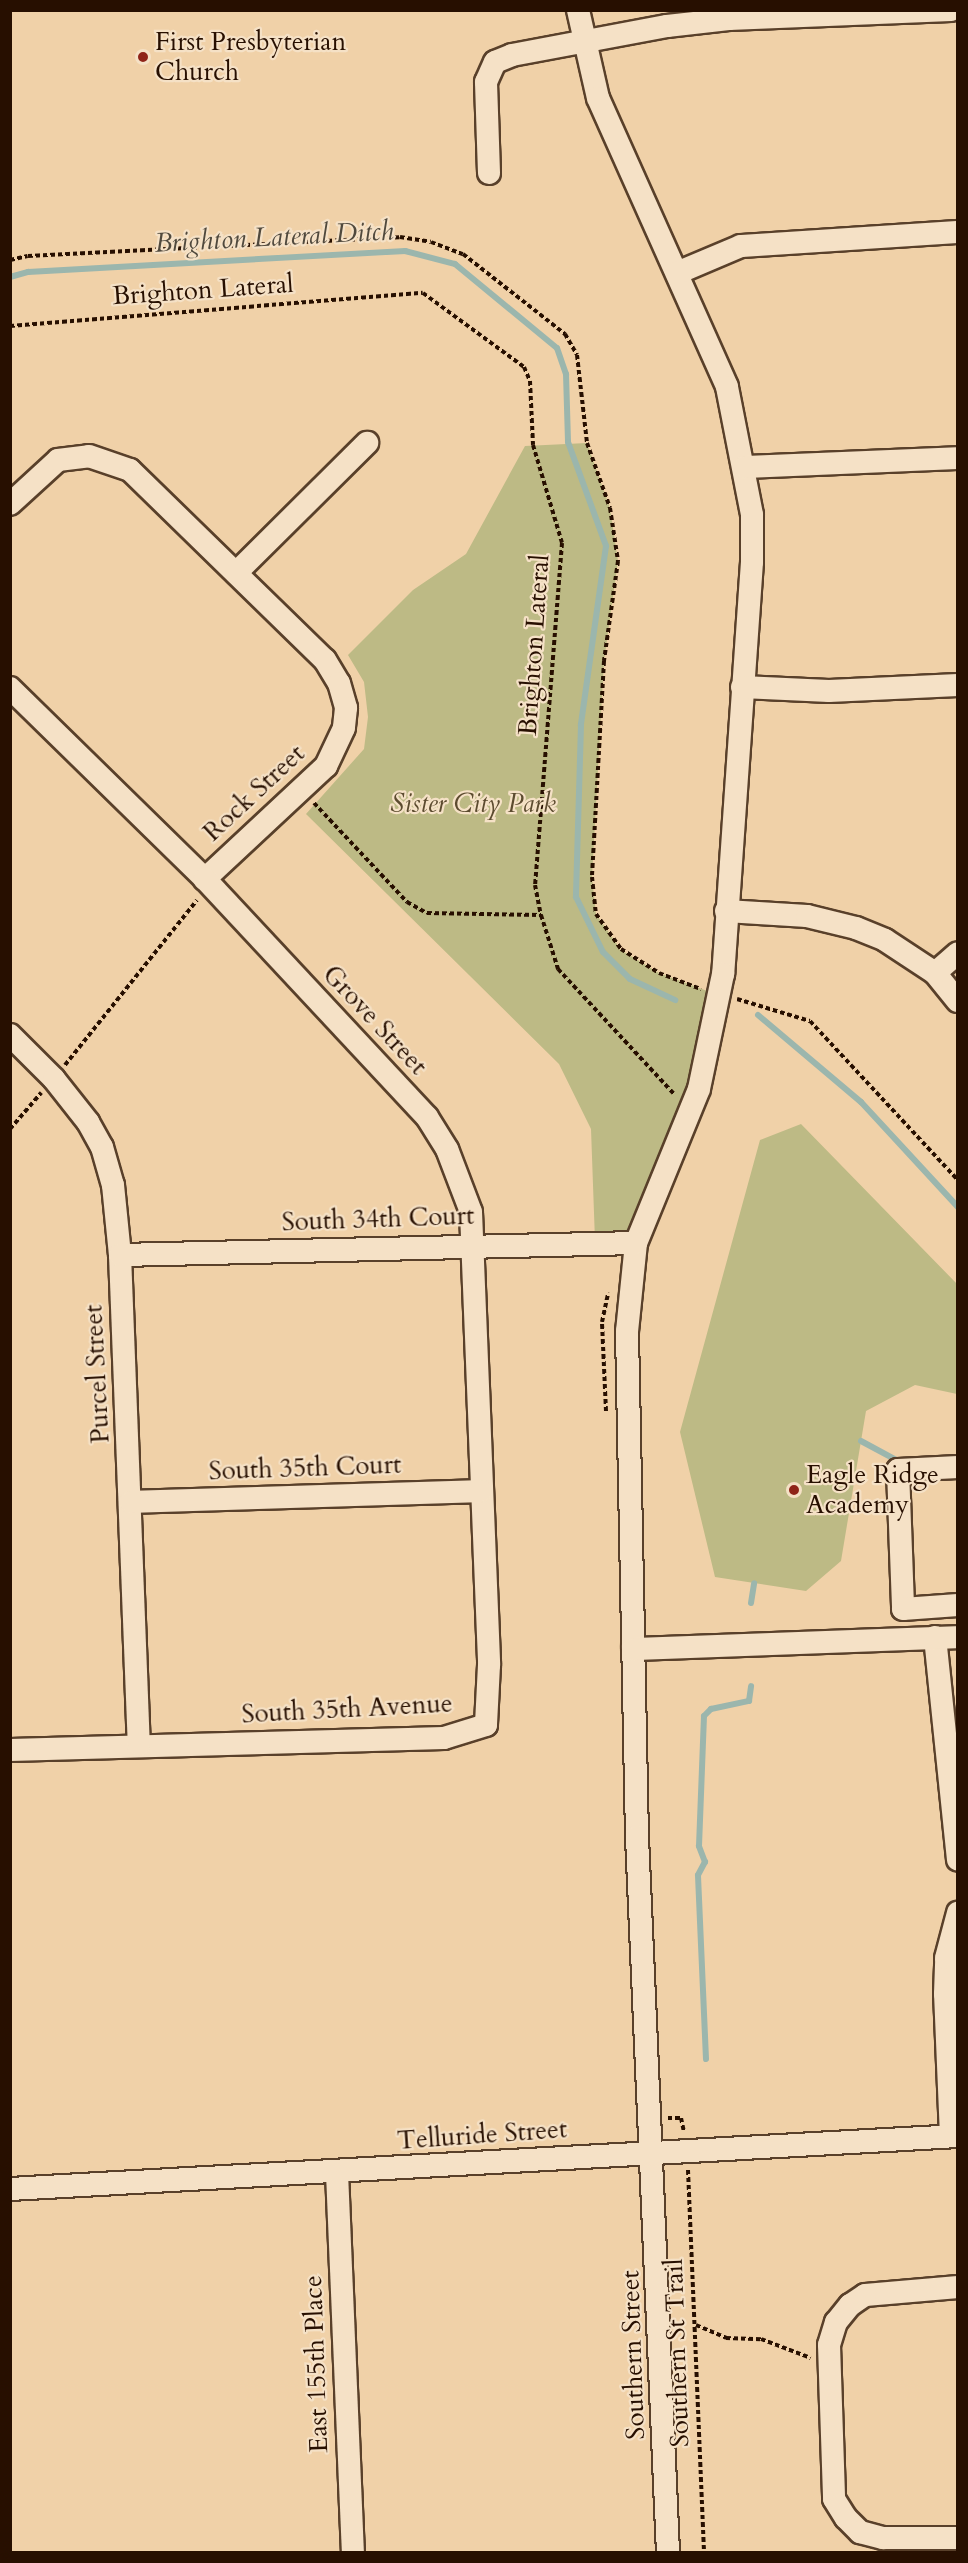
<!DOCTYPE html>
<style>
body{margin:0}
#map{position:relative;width:968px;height:2563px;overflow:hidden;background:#f0d1a8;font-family:Cardo,serif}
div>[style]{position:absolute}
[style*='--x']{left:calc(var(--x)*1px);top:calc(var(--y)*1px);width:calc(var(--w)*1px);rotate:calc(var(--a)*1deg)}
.green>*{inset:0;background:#bdba85}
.stream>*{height:6px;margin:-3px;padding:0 3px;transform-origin:3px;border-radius:3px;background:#9bb6ad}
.path>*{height:4px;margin-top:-2px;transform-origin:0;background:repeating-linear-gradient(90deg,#270f00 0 4.5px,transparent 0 7.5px)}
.roads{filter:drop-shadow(2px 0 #59402a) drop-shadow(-2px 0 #59402a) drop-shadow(0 2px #59402a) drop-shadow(0 -2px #59402a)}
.minor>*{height:22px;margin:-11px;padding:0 11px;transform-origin:11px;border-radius:11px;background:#f5e1c6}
.dots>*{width:16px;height:16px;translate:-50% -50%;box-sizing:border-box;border:3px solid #f5e1c6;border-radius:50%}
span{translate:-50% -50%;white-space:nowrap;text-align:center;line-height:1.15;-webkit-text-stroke:4.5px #f5e1c6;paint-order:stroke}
.poi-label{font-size:26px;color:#270f00}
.left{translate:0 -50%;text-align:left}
.street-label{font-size:26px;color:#270f00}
.park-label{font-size:26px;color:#5c4b2f;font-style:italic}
.water-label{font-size:27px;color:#50493d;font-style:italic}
.frame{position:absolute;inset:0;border:12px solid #270f00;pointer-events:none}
</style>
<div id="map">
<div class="green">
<i style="clip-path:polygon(587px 443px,610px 508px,618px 561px,604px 661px,592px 877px,596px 914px,621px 950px,659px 973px,718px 995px,636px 1243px,595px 1241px,591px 1129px,559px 1064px,306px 814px,364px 749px,368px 717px,364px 682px,348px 655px,413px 590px,466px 554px,525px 446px)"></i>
<i style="clip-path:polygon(801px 1124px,958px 1285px,957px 1394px,915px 1385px,866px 1411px,841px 1561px,806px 1591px,715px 1577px,680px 1432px,760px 1140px)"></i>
</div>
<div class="stream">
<i style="--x:10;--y:277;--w:19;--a:-16"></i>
<i style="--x:28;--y:272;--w:378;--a:-3.2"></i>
<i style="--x:405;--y:251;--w:52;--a:14.6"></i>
<i style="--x:455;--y:264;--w:132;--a:39.5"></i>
<i style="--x:557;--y:348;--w:28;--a:71"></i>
<i style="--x:566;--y:374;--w:68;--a:88.3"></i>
<i style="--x:568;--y:442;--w:111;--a:69.9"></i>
<i style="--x:606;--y:546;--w:181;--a:98"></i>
<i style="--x:581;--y:725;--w:172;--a:91.7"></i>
<i style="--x:576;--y:897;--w:61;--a:63.9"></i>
<i style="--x:603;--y:952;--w:38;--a:45"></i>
<i style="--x:630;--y:979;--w:50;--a:25"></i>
<i style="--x:758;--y:1015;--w:135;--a:40.2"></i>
<i style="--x:861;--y:1102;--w:143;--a:47.3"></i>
<i style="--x:861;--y:1441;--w:42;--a:28.4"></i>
<i style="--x:751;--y:1603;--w:20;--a:-81"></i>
<i style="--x:706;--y:2059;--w:184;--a:-92.5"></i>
<i style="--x:698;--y:1875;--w:15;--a:-62"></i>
<i style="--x:705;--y:1862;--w:17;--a:-111"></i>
<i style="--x:699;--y:1846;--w:130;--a:-87.8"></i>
<i style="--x:704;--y:1716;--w:10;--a:-45"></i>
<i style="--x:711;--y:1709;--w:39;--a:-12"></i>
<i style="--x:749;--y:1701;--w:15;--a:-82"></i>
</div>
<div class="path">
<i style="--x:10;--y:260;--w:18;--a:-13"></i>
<i style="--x:28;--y:256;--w:372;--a:-2.9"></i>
<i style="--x:400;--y:237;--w:31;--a:9"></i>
<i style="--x:431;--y:242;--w:34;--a:21"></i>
<i style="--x:463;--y:254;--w:130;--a:38.1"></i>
<i style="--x:565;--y:334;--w:24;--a:60"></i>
<i style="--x:577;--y:355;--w:89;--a:83.5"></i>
<i style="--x:587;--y:443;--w:69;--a:70.5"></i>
<i style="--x:610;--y:508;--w:54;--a:81.4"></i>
<i style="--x:618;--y:561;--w:101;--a:98"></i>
<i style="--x:604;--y:661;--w:216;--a:93.2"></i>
<i style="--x:592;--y:877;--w:37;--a:84"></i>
<i style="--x:596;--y:914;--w:43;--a:54.5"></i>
<i style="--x:621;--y:949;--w:45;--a:32.3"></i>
<i style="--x:659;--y:973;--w:45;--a:20.9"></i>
<i style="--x:10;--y:326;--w:414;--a:-4.6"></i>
<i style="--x:423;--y:293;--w:125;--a:36.2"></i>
<i style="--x:524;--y:367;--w:15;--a:67"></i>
<i style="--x:530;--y:381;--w:64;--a:87.3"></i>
<i style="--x:533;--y:445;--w:102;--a:73.5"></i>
<i style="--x:562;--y:543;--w:343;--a:94.5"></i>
<i style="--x:535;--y:885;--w:31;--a:79"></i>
<i style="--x:541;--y:915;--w:57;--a:72.5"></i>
<i style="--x:558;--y:969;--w:171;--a:47.1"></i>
<i style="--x:314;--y:803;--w:136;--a:46.8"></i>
<i style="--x:407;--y:902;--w:23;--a:29"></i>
<i style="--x:427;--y:913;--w:114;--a:1"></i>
<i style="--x:737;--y:999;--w:76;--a:16.8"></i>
<i style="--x:810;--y:1021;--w:217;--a:47.1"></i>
<i style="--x:65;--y:1065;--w:211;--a:-51.3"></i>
<i style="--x:10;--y:1129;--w:48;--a:-49.3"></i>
<i style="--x:606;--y:1411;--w:89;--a:-92.6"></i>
<i style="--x:602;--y:1322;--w:30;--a:-78"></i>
<i style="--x:668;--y:2118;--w:13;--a:0"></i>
<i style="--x:681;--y:2118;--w:14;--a:78"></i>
<i style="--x:688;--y:2170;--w:382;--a:87.6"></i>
<i style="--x:696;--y:2325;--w:33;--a:23"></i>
<i style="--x:726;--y:2338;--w:35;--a:2"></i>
<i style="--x:761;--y:2339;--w:53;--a:20.8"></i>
</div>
<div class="roads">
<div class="minor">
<i style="--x:578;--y:10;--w:90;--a:77.2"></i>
<i style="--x:598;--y:98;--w:316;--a:65.9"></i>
<i style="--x:727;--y:387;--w:130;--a:78.9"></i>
<i style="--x:752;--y:515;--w:47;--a:90"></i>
<i style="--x:752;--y:562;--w:413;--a:94"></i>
<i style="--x:723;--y:974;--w:117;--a:101.8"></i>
<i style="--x:699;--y:1089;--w:166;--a:112.2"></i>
<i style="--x:636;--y:1243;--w:88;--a:95.8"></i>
<i style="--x:627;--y:1331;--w:506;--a:88.87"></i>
<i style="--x:637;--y:1837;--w:716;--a:87.52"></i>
<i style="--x:489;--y:173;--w:91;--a:-91.9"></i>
<i style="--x:486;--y:82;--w:22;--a:-66"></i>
<i style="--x:495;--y:62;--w:18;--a:-22"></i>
<i style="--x:512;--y:55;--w:158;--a:-10.6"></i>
<i style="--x:667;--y:26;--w:62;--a:-6.4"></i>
<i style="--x:729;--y:19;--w:222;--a:-2.3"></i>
<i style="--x:677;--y:273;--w:69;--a:-22.9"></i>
<i style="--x:741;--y:246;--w:217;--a:-3.7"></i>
<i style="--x:745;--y:467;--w:213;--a:-2.4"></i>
<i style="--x:10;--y:504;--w:65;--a:-42.5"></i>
<i style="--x:58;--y:460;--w:31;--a:-7"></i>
<i style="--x:89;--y:456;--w:43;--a:18.9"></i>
<i style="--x:130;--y:470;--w:272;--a:44.3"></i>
<i style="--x:325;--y:660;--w:27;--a:59"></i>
<i style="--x:339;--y:683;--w:26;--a:74"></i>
<i style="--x:346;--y:708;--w:20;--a:96"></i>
<i style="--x:344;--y:728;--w:42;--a:115.3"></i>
<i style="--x:326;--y:766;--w:166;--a:137"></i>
<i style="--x:236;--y:573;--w:185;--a:-44.8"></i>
<i style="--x:742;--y:687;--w:87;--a:2.6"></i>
<i style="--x:829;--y:691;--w:129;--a:-2.7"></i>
<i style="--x:10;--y:688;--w:273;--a:44.4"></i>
<i style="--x:205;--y:879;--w:325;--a:47"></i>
<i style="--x:427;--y:1117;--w:38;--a:58"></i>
<i style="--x:447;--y:1149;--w:67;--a:69.1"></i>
<i style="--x:471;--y:1212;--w:453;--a:87.7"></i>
<i style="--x:489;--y:1665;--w:60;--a:92.9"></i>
<i style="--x:486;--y:1725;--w:44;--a:162.8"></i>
<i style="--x:444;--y:1738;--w:434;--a:178.4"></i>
<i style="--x:726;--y:911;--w:81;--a:3.5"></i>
<i style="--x:807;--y:916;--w:50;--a:13.8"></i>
<i style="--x:856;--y:928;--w:31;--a:22"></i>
<i style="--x:885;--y:940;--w:60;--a:33.4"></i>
<i style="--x:935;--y:973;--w:36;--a:51"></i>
<i style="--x:935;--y:973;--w:30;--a:-41"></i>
<i style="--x:10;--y:1035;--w:62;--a:45"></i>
<i style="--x:54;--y:1079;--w:55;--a:51.7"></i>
<i style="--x:88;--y:1122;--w:29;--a:61"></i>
<i style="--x:102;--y:1147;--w:40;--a:74"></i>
<i style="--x:113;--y:1185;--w:70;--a:84.3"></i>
<i style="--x:120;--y:1255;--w:490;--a:87.8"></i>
<i style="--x:120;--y:1255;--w:516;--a:-1.33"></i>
<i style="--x:958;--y:1467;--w:60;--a:177.1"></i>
<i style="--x:898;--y:1470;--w:139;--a:87.9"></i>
<i style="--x:903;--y:1609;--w:55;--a:-4.2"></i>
<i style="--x:131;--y:1502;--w:350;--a:-1.8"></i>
<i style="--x:935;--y:1637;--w:224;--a:84.1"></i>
<i style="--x:633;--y:1649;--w:325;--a:-2.1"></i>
<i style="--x:951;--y:2136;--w:142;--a:-92.4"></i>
<i style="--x:945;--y:1994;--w:36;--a:-88"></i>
<i style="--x:946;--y:1958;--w:47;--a:-75.1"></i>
<i style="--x:337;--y:2173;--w:379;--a:87.6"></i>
<i style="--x:10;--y:2189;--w:949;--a:-3.2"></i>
<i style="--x:958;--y:2287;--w:93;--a:175.1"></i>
<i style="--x:865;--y:2295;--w:18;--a:146"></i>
<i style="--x:850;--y:2305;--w:22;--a:129"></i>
<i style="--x:836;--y:2322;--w:24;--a:107"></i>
<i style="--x:829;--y:2345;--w:154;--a:88.1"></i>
<i style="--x:834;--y:2499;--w:22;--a:58"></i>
<i style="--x:846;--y:2518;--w:20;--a:45"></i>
<i style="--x:860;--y:2532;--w:24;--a:15"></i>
<i style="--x:883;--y:2538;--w:75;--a:0"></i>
</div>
</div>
<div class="dots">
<i style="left:143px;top:57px;background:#8f2418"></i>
<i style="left:794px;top:1490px;background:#8f2418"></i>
</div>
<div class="poi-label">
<span class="left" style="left:155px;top:57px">First Presbyterian<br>Church</span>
<span class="left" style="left:806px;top:1490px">Eagle Ridge<br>Academy</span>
</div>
<div class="street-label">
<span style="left:203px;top:290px;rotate:-4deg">Brighton Lateral</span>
<span style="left:534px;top:645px;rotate:-86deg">Brighton Lateral</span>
<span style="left:254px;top:793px;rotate:-43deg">Rock Street</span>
<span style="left:375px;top:1020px;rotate:47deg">Grove Street</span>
<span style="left:378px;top:1219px;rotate:-2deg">South 34th Court</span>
<span style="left:97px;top:1374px;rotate:-93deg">Purcel Street</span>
<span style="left:305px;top:1468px;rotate:-2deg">South 35th Court</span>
<span style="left:347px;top:1709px;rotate:-3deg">South 35th Avenue</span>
<span style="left:482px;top:2135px;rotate:-4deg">Telluride Street</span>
<span style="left:677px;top:2353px;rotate:-92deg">Southern St Trail</span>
<span style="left:633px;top:2355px;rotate:-92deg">Southern Street</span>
<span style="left:316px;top:2364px;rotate:-92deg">East 155th Place</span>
</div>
<div class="park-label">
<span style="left:473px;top:804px">Sister City Park</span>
</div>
<div class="water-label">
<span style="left:274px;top:237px;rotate:-3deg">Brighton Lateral Ditch</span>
</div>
<div class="frame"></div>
</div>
